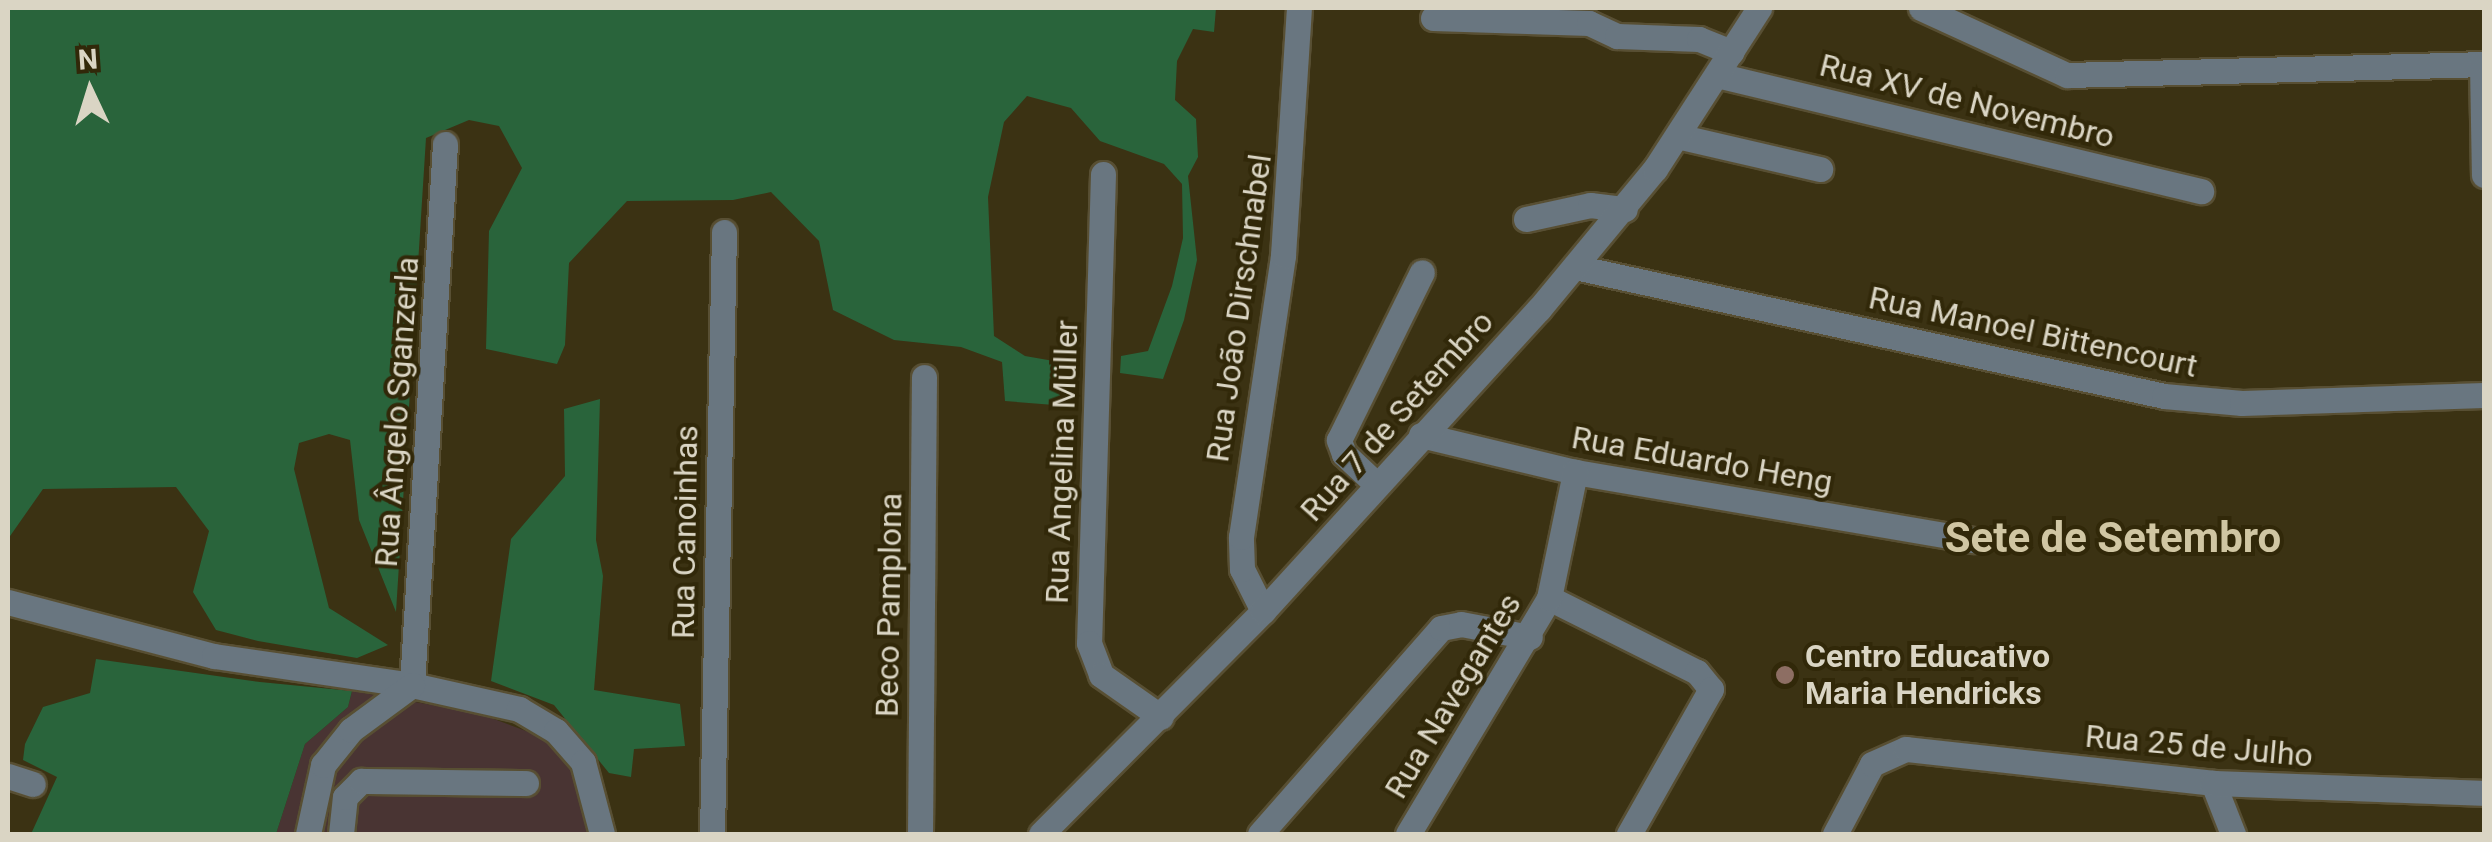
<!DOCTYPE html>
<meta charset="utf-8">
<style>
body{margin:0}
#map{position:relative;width:2492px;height:842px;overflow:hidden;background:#3b3213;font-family:Roboto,sans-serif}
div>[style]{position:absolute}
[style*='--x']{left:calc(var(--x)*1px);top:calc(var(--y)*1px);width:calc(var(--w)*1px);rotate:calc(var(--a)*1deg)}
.medical>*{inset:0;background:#493433}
.green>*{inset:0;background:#29643b}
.roads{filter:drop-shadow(2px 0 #584f33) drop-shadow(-2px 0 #584f33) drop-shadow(0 2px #584f33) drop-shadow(0 -2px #584f33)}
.minor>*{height:25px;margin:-12.5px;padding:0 12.5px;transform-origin:12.5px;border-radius:12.5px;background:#697680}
.dots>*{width:28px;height:28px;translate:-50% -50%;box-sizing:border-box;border:5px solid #312809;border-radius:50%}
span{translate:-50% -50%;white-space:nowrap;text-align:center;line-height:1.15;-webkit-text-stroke:8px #312809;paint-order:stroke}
.street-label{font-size:32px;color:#dad5c4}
.poi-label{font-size:32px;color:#dad5c4;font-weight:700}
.left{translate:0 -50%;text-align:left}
.district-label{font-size:42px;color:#d0c6a3;font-weight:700}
.frame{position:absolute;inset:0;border:10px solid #dad5c4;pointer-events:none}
.north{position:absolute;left:40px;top:40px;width:100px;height:100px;-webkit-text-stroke:8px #312809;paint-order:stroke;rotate:356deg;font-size:28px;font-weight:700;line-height:40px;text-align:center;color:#dad5c4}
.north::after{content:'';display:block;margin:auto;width:35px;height:45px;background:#dad5c4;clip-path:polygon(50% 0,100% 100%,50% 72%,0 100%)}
</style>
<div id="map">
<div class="medical">
<i style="clip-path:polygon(352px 691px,478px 713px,547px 739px,580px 769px,594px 834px,276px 834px,305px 744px,348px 707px)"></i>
</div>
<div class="green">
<i style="clip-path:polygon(8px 8px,1216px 8px,1214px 32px,1193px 29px,1177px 61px,1175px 100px,1196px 119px,1198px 157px,1188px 176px,1197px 260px,1184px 320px,1163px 379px,1120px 373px,1121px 356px,1148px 351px,1172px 286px,1183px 238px,1182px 184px,1164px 164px,1100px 141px,1071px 108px,1027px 96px,1004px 122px,988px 197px,994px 336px,1025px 356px,1071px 364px,1067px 406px,1005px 401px,1002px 362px,961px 347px,894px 340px,833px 310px,819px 241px,771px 192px,733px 200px,627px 201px,569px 263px,565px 345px,557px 364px,486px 349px,489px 231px,522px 168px,499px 126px,469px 120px,426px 138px,396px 612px,359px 520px,350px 440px,329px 434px,299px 443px,294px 469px,329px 608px,388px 645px,357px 658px,258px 641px,216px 630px,193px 592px,209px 531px,176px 487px,43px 489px,8px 539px)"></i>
<i style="clip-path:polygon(600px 399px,596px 540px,603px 576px,594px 690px,680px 704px,685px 746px,634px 749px,631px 777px,609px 773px,554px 705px,491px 681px,511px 539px,565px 476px,564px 409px)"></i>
<i style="clip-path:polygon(96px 659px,260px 682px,352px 691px,348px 707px,305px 744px,276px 834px,31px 834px,57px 777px,23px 760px,25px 744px,43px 707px,90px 693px)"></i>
</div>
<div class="roads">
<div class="minor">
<i style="--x:1921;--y:8;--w:161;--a:24.7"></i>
<i style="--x:2067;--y:75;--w:417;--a:-1.5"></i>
<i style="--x:1433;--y:18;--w:156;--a:1.8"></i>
<i style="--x:1589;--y:23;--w:31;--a:25"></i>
<i style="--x:1617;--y:36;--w:82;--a:2.1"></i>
<i style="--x:1699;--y:39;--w:35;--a:22"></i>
<i style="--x:2482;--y:64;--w:111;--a:89"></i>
<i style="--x:1717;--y:75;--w:498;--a:13.5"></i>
<i style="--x:1677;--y:136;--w:147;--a:13"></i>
<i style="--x:1103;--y:174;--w:469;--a:91.7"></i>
<i style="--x:1089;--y:643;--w:34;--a:69"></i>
<i style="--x:1101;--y:675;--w:73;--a:35"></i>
<i style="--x:1526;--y:219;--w:66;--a:-12.3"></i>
<i style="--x:1590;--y:205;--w:35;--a:7"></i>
<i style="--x:1575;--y:267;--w:603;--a:12.35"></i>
<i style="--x:2164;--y:396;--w:78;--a:5.1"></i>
<i style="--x:2242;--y:403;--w:242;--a:-1.9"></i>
<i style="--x:1421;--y:435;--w:158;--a:13.5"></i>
<i style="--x:1575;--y:472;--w:404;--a:9.7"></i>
<i style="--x:1376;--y:484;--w:44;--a:-136.8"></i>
<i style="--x:1344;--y:454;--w:15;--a:-110"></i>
<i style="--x:1339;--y:440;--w:187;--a:-63.7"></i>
<i style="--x:1549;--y:598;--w:165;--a:26.6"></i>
<i style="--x:1697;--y:672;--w:22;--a:51"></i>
<i style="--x:1711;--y:689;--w:167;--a:119.5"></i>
<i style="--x:8;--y:602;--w:213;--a:14.7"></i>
<i style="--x:214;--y:656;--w:200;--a:8.3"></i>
<i style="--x:412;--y:685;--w:110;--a:12.6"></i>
<i style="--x:519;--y:709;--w:43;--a:30.7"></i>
<i style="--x:556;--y:731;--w:41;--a:48.9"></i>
<i style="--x:583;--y:762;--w:74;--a:75.2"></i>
<i style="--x:1263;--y:611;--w:47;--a:-116.6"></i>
<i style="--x:1242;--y:569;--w:32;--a:-92"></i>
<i style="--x:1241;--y:537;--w:285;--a:-81.5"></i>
<i style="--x:1283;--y:255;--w:248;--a:-86.3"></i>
<i style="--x:412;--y:685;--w:542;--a:-86.51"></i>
<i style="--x:8;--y:776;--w:26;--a:18"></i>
<i style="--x:2213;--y:783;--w:55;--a:68.6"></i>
<i style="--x:308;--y:834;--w:71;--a:-77.7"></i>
<i style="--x:323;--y:765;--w:45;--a:-51.3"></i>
<i style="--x:351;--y:730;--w:76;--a:-36.4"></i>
<i style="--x:341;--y:834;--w:37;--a:-84"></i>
<i style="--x:345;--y:797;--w:23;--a:-45"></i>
<i style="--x:361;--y:781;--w:165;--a:0.7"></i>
<i style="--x:712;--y:834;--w:602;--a:-88.86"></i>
<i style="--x:920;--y:834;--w:457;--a:-89.5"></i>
<i style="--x:1041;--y:834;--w:315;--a:-45.1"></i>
<i style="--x:1263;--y:611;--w:409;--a:-47.6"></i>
<i style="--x:1539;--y:309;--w:182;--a:-50.4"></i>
<i style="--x:1655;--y:169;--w:192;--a:-57.1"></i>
<i style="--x:1260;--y:834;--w:274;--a:-48.7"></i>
<i style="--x:1441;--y:628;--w:20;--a:-11"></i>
<i style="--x:1461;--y:624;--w:70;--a:10.7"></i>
<i style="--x:1408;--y:834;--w:275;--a:-59.1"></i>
<i style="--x:1549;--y:598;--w:129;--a:-78.3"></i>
<i style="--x:1835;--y:834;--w:79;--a:-62.1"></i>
<i style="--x:1872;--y:764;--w:37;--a:-24"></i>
<i style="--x:1906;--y:749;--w:309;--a:6.3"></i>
<i style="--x:2213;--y:783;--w:271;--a:2.1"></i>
</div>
</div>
<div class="dots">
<i style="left:1785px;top:675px;background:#8d6e63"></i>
</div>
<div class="street-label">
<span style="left:1967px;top:101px;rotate:14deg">Rua XV de Novembro</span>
<span style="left:1239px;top:308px;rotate:-82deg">Rua João Dirschnabel</span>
<span style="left:2033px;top:332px;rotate:12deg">Rua Manoel Bittencourt</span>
<span style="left:397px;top:412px;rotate:-86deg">Rua Ângelo Sganzerla</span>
<span style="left:1397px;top:416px;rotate:-48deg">Rua 7 de Setembro</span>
<span style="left:1702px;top:460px;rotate:10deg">Rua Eduardo Heng</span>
<span style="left:1062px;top:462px;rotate:-88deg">Rua Angelina Müller</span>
<span style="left:685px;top:532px;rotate:-89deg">Rua Canoinhas</span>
<span style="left:889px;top:605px;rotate:-89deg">Beco Pamplona</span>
<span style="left:1453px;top:696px;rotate:-59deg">Rua Navegantes</span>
<span style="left:2199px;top:746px;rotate:5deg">Rua 25 de Julho</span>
</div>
<div class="poi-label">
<span class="left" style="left:1805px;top:675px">Centro Educativo<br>Maria Hendricks</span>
</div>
<div class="district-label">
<span style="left:2113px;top:538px">Sete de Setembro</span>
</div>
<div class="frame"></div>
<div class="north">N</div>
</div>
